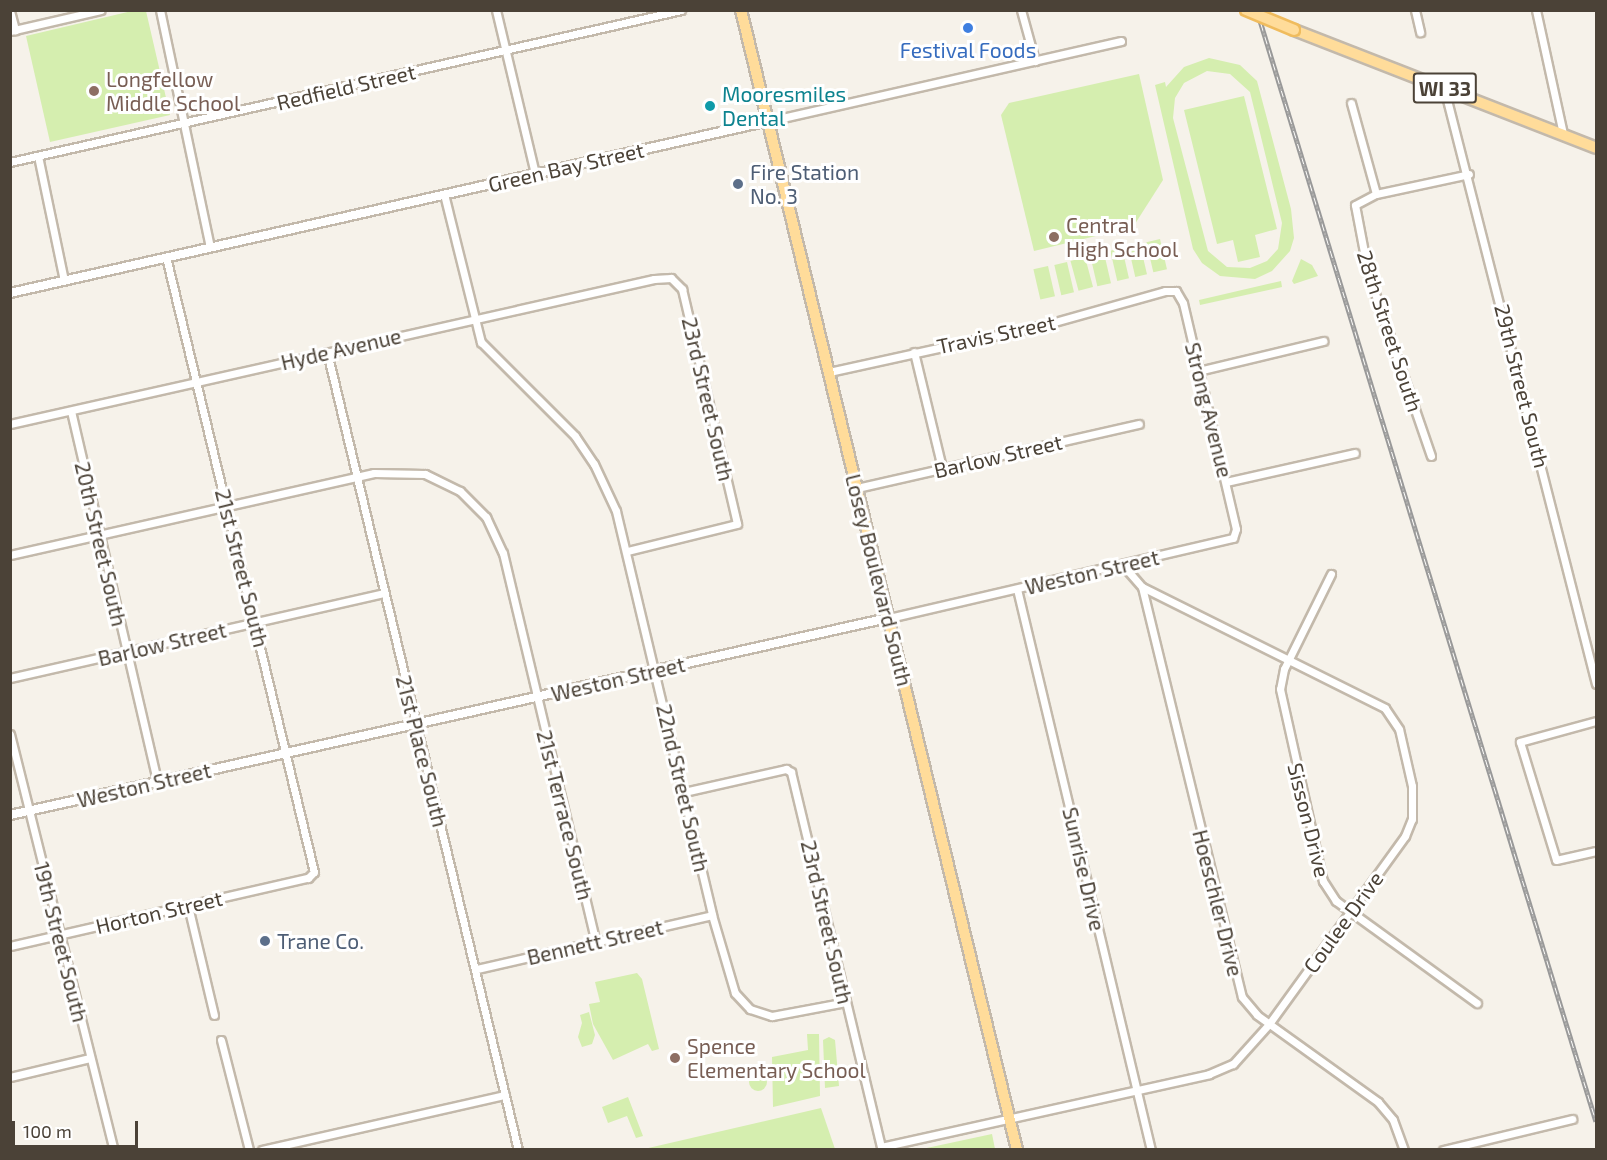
<!DOCTYPE html>
<style>
body{margin:0}
#map{position:relative;width:1607px;height:1160px;overflow:hidden;background:#f6f2ea;font-family:"Exo 2",sans-serif}
div>[style]{position:absolute}
[style*='--x']{left:calc(var(--x)*1px);top:calc(var(--y)*1px);width:calc(var(--w)*1px);rotate:calc(var(--a)*1deg)}
.green>*{inset:0;background:#d5eeaf;transform-origin:0 0}
.round{border-radius:50%}
.roads{filter:drop-shadow(2px 0 #c3b9ab) drop-shadow(-2px 0 #c3b9ab) drop-shadow(0 2px #c3b9ab) drop-shadow(0 -2px #c3b9ab)}
.minor>*{height:7px;margin:-3.5px;padding:0 3.5px;transform-origin:3.5px;border-radius:3.5px;background:#fff}
.tertiary>*{height:8px;margin:-4px;padding:0 4px;transform-origin:4px;border-radius:4px;background:#fff}
.primary>*{height:10px;margin:-5px;padding:0 5px;transform-origin:5px;border-radius:5px;background:#ffdc9a}
.rail>*{height:4.5px;margin-top:-2.25px;transform-origin:0;background:repeating-linear-gradient(90deg,#fff 0 7px,#999 0 14px);box-sizing:border-box;border-block:2px solid #999}
.bridges{filter:drop-shadow(2px 0 #f0bc5e) drop-shadow(-2px 0 #f0bc5e) drop-shadow(0 2px #f0bc5e) drop-shadow(0 -2px #f0bc5e)}
.primary-bridge>*{height:10px;margin:-5px;padding:0 5px;transform-origin:5px;border-radius:5px;background:#ffdc9a}
.dots>*{width:16px;height:16px;translate:-50% -50%;box-sizing:border-box;border:3px solid #fff;border-radius:50%}
span{translate:-50% -50%;white-space:nowrap;text-align:center;line-height:1.15;-webkit-text-stroke:6px #fff;paint-order:stroke}
.shield-label span{padding:2px 4px;background:#fff;border:2px solid;border-radius:4px;-webkit-text-stroke-width:0}
.shield-label{font-size:20px;color:#4b4237;font-weight:700}
.shop-label{font-size:21px;color:#366cbe}
.education-label{font-size:21px;color:#785e54}
.left{translate:0 -50%;text-align:left}
.street-label{font-size:21px;color:#4b4237}
.culture-label{font-size:21px;color:#0d838f}
.service-label{font-size:21px;color:#4e5e75}
.frame{position:absolute;inset:0;border:12px solid #4b4237;pointer-events:none}
.scale{position:absolute;left:12px;top:1121px;width:126px;height:27px;box-sizing:border-box;border:3px solid #4b4237;border-top:0;padding-left:8px;font-size:18px;line-height:21px;white-space:nowrap;color:#4b4237;-webkit-text-stroke:4px #fff;paint-order:stroke}
</style>
<div id="map">
<div class="green">
<i style="clip-path:polygon(136px 10px,146px 11px,170px 115px,50px 142px,26px 36px)"></i>
<i style="clip-path:polygon(evenodd,1209px 58px,1240px 65px,1257px 81px,1291px 209px,1294px 238px,1290px 251px,1272px 271px,1255px 279px,1220px 276px,1202px 263px,1193px 249px,1155px 85px,1165px 82px,1166px 87px,1184px 67px,1209px 58px,1207px 71px,1230px 74px,1250px 92px,1282px 223px,1278px 249px,1267px 261px,1250px 268px,1227px 267px,1208px 251px,1173px 118px,1175px 98px,1184px 83px,1207px 71px)"></i>
<i style="clip-path:polygon(1139px 74px,1163px 180px,1133px 227px,1034px 251px,1001px 115px,1009px 103px)"></i>
<i style="clip-path:polygon(1244px 96px,1277px 229px,1255px 235px,1260px 257px,1238px 262px,1233px 240px,1217px 244px,1184px 110px)"></i>
<i style="left:1160px;top:239px;width:31px;height:14px;rotate:77deg"></i>
<i style="left:1140px;top:244px;width:31px;height:12px;rotate:77deg"></i>
<i style="left:1122px;top:248px;width:31px;height:12px;rotate:77deg"></i>
<i style="left:1104px;top:253px;width:31px;height:14px;rotate:77deg"></i>
<i style="left:1085px;top:257px;width:31px;height:15px;rotate:75deg"></i>
<i style="clip-path:polygon(1301px 259px,1312px 265px,1318px 276px,1294px 284px,1292px 281px)"></i>
<i style="left:1067px;top:262px;width:31px;height:13px;rotate:77deg"></i>
<i style="left:1048px;top:266px;width:31px;height:15px;rotate:77deg"></i>
<i style="clip-path:polygon(1281px 281px,1282px 287px,1200px 305px,1199px 300px)"></i>
<i style="clip-path:polygon(637px 973px,642px 979px,659px 1049px,652px 1051px,648px 1044px,613px 1060px,593px 1024px,589px 1004px,600px 1002px,595px 982px)"></i>
<i style="clip-path:polygon(589px 1012px,595px 1035px,592px 1044px,582px 1047px,578px 1037px,582px 1023px,580px 1015px)"></i>
<i style="clip-path:polygon(807px 1034px,819px 1034px,820px 1096px,773px 1107px,772px 1057px,808px 1050px)"></i>
<i style="clip-path:polygon(829px 1037px,835px 1040px,839px 1086px,825px 1088px,823px 1040px)"></i>
<i class="round" style="left:749px;top:1073px;width:18px;height:18px"></i>
<i style="clip-path:polygon(628px 1097px,643px 1136px,636px 1138px,627px 1116px,608px 1123px,602px 1107px)"></i>
<i style="clip-path:polygon(821px 1108px,835px 1149px,644px 1149px)"></i>
<i style="clip-path:polygon(992px 1134px,995px 1149px,922px 1149px)"></i>
</div>
<div class="roads">
<div class="minor">
<i style="--x:160;--y:10;--w:242;--a:78.1"></i>
<i style="--x:496;--y:10;--w:169;--a:76.6"></i>
<i style="--x:1021;--y:10;--w:53;--a:74.6"></i>
<i style="--x:1415;--y:10;--w:23;--a:77"></i>
<i style="--x:1536;--y:10;--w:127;--a:77.7"></i>
<i style="--x:10;--y:11;--w:20;--a:75"></i>
<i style="--x:10;--y:31;--w:93;--a:-13"></i>
<i style="--x:1444;--y:88;--w:615;--a:75.69"></i>
<i style="--x:1351;--y:103;--w:94;--a:74.6"></i>
<i style="--x:769;--y:121;--w:361;--a:-12.8"></i>
<i style="--x:38;--y:156;--w:127;--a:78.2"></i>
<i style="--x:10;--y:162;--w:688;--a:-12.76"></i>
<i style="--x:444;--y:194;--w:153;--a:76"></i>
<i style="--x:481;--y:342;--w:133;--a:45"></i>
<i style="--x:575;--y:436;--w:34;--a:56"></i>
<i style="--x:594;--y:464;--w:52;--a:64.9"></i>
<i style="--x:616;--y:511;--w:415;--a:76.6"></i>
<i style="--x:712;--y:915;--w:81;--a:73.6"></i>
<i style="--x:735;--y:993;--w:22;--a:47"></i>
<i style="--x:750;--y:1009;--w:23;--a:18"></i>
<i style="--x:772;--y:1016;--w:75;--a:-10.7"></i>
<i style="--x:327;--y:352;--w:821;--a:76.54"></i>
<i style="--x:914;--y:352;--w:119;--a:76.4"></i>
<i style="--x:1198;--y:371;--w:129;--a:-13.5"></i>
<i style="--x:829;--y:372;--w:227;--a:-12.4"></i>
<i style="--x:1051;--y:323;--w:118;--a:-15.7"></i>
<i style="--x:1165;--y:291;--w:11;--a:0"></i>
<i style="--x:1176;--y:291;--w:14;--a:60"></i>
<i style="--x:1183;--y:303;--w:232;--a:76.8"></i>
<i style="--x:1236;--y:529;--w:9;--a:108"></i>
<i style="--x:1233;--y:538;--w:354;--a:166.9"></i>
<i style="--x:71;--y:411;--w:381;--a:76.9"></i>
<i style="--x:10;--y:424;--w:660;--a:-12.69"></i>
<i style="--x:654;--y:279;--w:17;--a:-3"></i>
<i style="--x:671;--y:278;--w:16;--a:45"></i>
<i style="--x:682;--y:289;--w:241;--a:76.8"></i>
<i style="--x:737;--y:524;--w:113;--a:166.2"></i>
<i style="--x:1431;--y:456;--w:194;--a:-109"></i>
<i style="--x:1368;--y:273;--w:69;--a:-100.8"></i>
<i style="--x:1355;--y:205;--w:24;--a:-28"></i>
<i style="--x:1376;--y:194;--w:95;--a:-12.1"></i>
<i style="--x:1226;--y:482;--w:132;--a:-12.7"></i>
<i style="--x:857;--y:488;--w:289;--a:-12.8"></i>
<i style="--x:10;--y:555;--w:373;--a:-12.7"></i>
<i style="--x:374;--y:473;--w:51;--a:1.1"></i>
<i style="--x:425;--y:474;--w:39;--a:26"></i>
<i style="--x:460;--y:491;--w:37;--a:45"></i>
<i style="--x:486;--y:517;--w:40;--a:65"></i>
<i style="--x:503;--y:553;--w:400;--a:76.6"></i>
<i style="--x:1331;--y:574;--w:106;--a:116.3"></i>
<i style="--x:1284;--y:669;--w:20;--a:101"></i>
<i style="--x:1280;--y:689;--w:197;--a:77.4"></i>
<i style="--x:1323;--y:881;--w:24;--a:57"></i>
<i style="--x:1336;--y:901;--w:174;--a:35.9"></i>
<i style="--x:1142;--y:587;--w:422;--a:76.3"></i>
<i style="--x:1242;--y:997;--w:23;--a:50"></i>
<i style="--x:1257;--y:1015;--w:149;--a:35.7"></i>
<i style="--x:1378;--y:1102;--w:23;--a:50"></i>
<i style="--x:1393;--y:1120;--w:32;--a:70"></i>
<i style="--x:1017;--y:589;--w:577;--a:76.57"></i>
<i style="--x:10;--y:678;--w:384;--a:-12.8"></i>
<i style="--x:1596;--y:721;--w:79;--a:164.6"></i>
<i style="--x:1520;--y:742;--w:123;--a:73"></i>
<i style="--x:1556;--y:860;--w:41;--a:-12.7"></i>
<i style="--x:10;--y:734;--w:429;--a:76"></i>
<i style="--x:684;--y:792;--w:105;--a:-12.7"></i>
<i style="--x:786;--y:769;--w:6;--a:31"></i>
<i style="--x:791;--y:772;--w:386;--a:76.5"></i>
<i style="--x:881;--y:1147;--w:336;--a:-12.5"></i>
<i style="--x:1209;--y:1074;--w:26;--a:-23"></i>
<i style="--x:1233;--y:1064;--w:54;--a:-48"></i>
<i style="--x:1269;--y:1024;--w:232;--a:-54.1"></i>
<i style="--x:1405;--y:836;--w:18;--a:-68"></i>
<i style="--x:1412;--y:819;--w:33;--a:-90"></i>
<i style="--x:1412;--y:786;--w:58;--a:-102.8"></i>
<i style="--x:1399;--y:729;--w:25;--a:-124"></i>
<i style="--x:1385;--y:708;--w:271;--a:-153.5"></i>
<i style="--x:1142;--y:587;--w:29;--a:-131"></i>
<i style="--x:188;--y:906;--w:112;--a:76.6"></i>
<i style="--x:10;--y:946;--w:306;--a:-12.9"></i>
<i style="--x:308;--y:878;--w:8;--a:-45"></i>
<i style="--x:314;--y:872;--w:633;--a:-103.53"></i>
<i style="--x:477;--y:969;--w:241;--a:-12.9"></i>
<i style="--x:221;--y:1040;--w:114;--a:75.7"></i>
<i style="--x:10;--y:1077;--w:82;--a:-13.4"></i>
<i style="--x:262;--y:1150;--w:249;--a:-12.8"></i>
<i style="--x:1443;--y:1150;--w:133;--a:-13.5"></i>
</div>
<div class="tertiary">
<i style="--x:10;--y:293;--w:778;--a:-12.77"></i>
<i style="--x:10;--y:815;--w:900;--a:-12.65"></i>
</div>
<div class="primary">
<i style="--x:741;--y:10;--w:1173;--a:76.39"></i>
<i style="--x:1294;--y:30;--w:324;--a:21.3"></i>
</div>
</div>
<div class="rail">
<i style="--x:1257;--y:10;--w:1162;--a:73.03"></i>
</div>
<div class="bridges">
<div class="primary-bridge">
<i style="--x:1246;--y:10;--w:52;--a:22.6"></i>
</div>
</div>
<div class="dots">
<i style="left:968px;top:28px;background:#3f7fe0"></i>
<i style="left:94px;top:91px;background:#8d6e63"></i>
<i style="left:710px;top:106px;background:#0f9aa8"></i>
<i style="left:738px;top:184px;background:#5c6f8a"></i>
<i style="left:1054px;top:237px;background:#8d6e63"></i>
<i style="left:265px;top:941px;background:#5c6f8a"></i>
<i style="left:675px;top:1058px;background:#8d6e63"></i>
</div>
<div class="shield-label">
<span style="left:1445px;top:88px">WI 33</span>
</div>
<div class="shop-label">
<span style="left:968px;top:50px">Festival Foods</span>
</div>
<div class="education-label">
<span class="left" style="left:106px;top:91px">Longfellow<br>Middle School</span>
<span class="left" style="left:1066px;top:237px">Central<br>High School</span>
<span class="left" style="left:687px;top:1058px">Spence<br>Elementary School</span>
</div>
<div class="street-label">
<span style="left:346px;top:87px;rotate:-13deg">Redfield Street</span>
<span style="left:566px;top:167px;rotate:-13deg">Green Bay Street</span>
<span style="left:1390px;top:331px;rotate:72deg">28th Street South</span>
<span style="left:996px;top:334px;rotate:-12deg">Travis Street</span>
<span style="left:341px;top:349px;rotate:-13deg">Hyde Avenue</span>
<span style="left:1522px;top:386px;rotate:76deg">29th Street South</span>
<span style="left:708px;top:399px;rotate:77deg">23rd Street South</span>
<span style="left:1209px;top:410px;rotate:76deg">Strong Avenue</span>
<span style="left:998px;top:456px;rotate:-13deg">Barlow Street</span>
<span style="left:101px;top:544px;rotate:77deg">20th Street South</span>
<span style="left:242px;top:568px;rotate:76deg">21st Street South</span>
<span style="left:1092px;top:572px;rotate:-13deg">Weston Street</span>
<span style="left:879px;top:580px;rotate:76deg">Losey Boulevard South</span>
<span style="left:162px;top:644px;rotate:-13deg">Barlow Street</span>
<span style="left:618px;top:679px;rotate:-13deg">Weston Street</span>
<span style="left:422px;top:751px;rotate:76deg">21st Place South</span>
<span style="left:144px;top:785px;rotate:-13deg">Weston Street</span>
<span style="left:683px;top:788px;rotate:77deg">22nd Street South</span>
<span style="left:565px;top:815px;rotate:76deg">21st Terrace South</span>
<span style="left:1309px;top:820px;rotate:76deg">Sisson Drive</span>
<span style="left:1084px;top:869px;rotate:77deg">Sunrise Drive</span>
<span style="left:1218px;top:903px;rotate:76deg">Hoeschler Drive</span>
<span style="left:159px;top:912px;rotate:-13deg">Horton Street</span>
<span style="left:827px;top:922px;rotate:77deg">23rd Street South</span>
<span style="left:1343px;top:922px;rotate:-54deg">Coulee Drive</span>
<span style="left:61px;top:942px;rotate:76deg">19th Street South</span>
<span style="left:595px;top:942px;rotate:-13deg">Bennett Street</span>
</div>
<div class="culture-label">
<span class="left" style="left:722px;top:106px">Mooresmiles<br>Dental</span>
</div>
<div class="service-label">
<span class="left" style="left:750px;top:184px">Fire Station<br>No. 3</span>
<span class="left" style="left:277px;top:941px">Trane Co.</span>
</div>
<div class="frame"></div>
<div class="scale">100 m</div>
</div>
